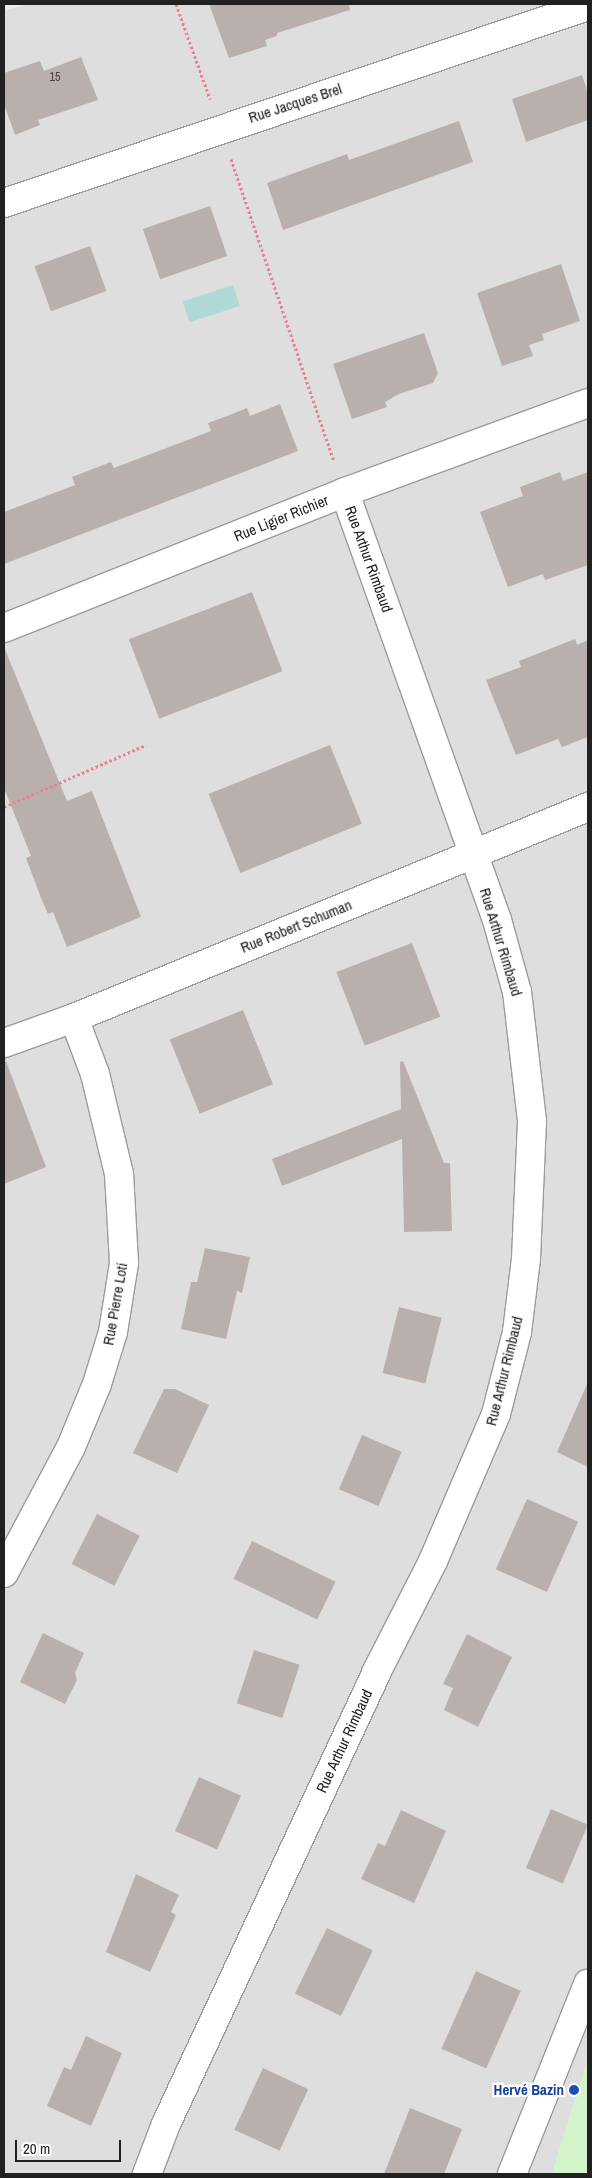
<!DOCTYPE html>
<meta charset="utf-8">
<style>
body{margin:0}
#map{position:relative;width:592px;height:2178px;overflow:hidden;background:#f0ebe8;font-family:"Archivo Narrow",sans-serif}
div>[style]{position:absolute}
[style*='--x']{left:calc(var(--x)*1px);top:calc(var(--y)*1px);width:calc(var(--w)*1px);rotate:calc(var(--a)*1deg)}
.residential>*{inset:0;background:#dfdede}
.park>*{inset:0;background:#d3f4cb}
.water>*{inset:0;background:#aed9d6;transform-origin:0 0}
.building>*{inset:0;background:#b9b0ae;transform-origin:0 0}
.path>*{height:3px;margin-top:-1.5px;transform-origin:0;background:repeating-linear-gradient(90deg,#ec7e91 0 2.5px,transparent 0 5px)}
.roads{filter:drop-shadow(1px 0 #9b9b9b) drop-shadow(-1px 0 #9b9b9b) drop-shadow(0 1px #9b9b9b) drop-shadow(0 -1px #9b9b9b)}
.minor>*{height:28px;margin:-14px;padding:0 14px;transform-origin:14px;border-radius:14px;background:#fff}
.dots>*{width:14px;height:14px;translate:-50% -50%;box-sizing:border-box;border:2px solid #fff;border-radius:50%}
span{translate:-50% -50%;white-space:nowrap;text-align:center;line-height:1.15;-webkit-text-stroke:4.5px #fff;paint-order:stroke}
.number-label{font-size:12px;color:#474544}
.number-label span{-webkit-text-stroke-width:0}
.street-label{font-size:15px;color:#212121}
.transit-label{font-size:15px;color:#164399;font-weight:700}
.right{translate:-100% -50%;text-align:right}
.frame{position:absolute;inset:0;border:5px solid #212121;pointer-events:none}
.scale{position:absolute;left:15px;top:2140px;width:106px;height:22px;box-sizing:border-box;border:2px solid #212121;border-top:0;padding-left:6px;font-size:15px;line-height:18px;white-space:nowrap;color:#212121;-webkit-text-stroke:4px #fff;paint-order:stroke}
</style>
<div id="map">
<div class="residential">
<i style="clip-path:polygon(28px 4px,588px 4px,588px 2059px,552px 2174px,4px 2174px,4px 11px)"></i>
</div>
<div class="park">
<i style="clip-path:polygon(588px 2059px,588px 2174px,552px 2174px)"></i>
</div>
<div class="water">
<i style="left:233px;top:285px;width:22px;height:53px;rotate:72deg"></i>
</div>
<div class="building">
<i style="clip-path:polygon(209px 4px,349px 4px,350px 10px,277px 33px,277px 36px,265px 40px,267px 46px,229px 58px)"></i>
<i style="clip-path:polygon(81px 57px,98px 100px,38px 120px,40px 125px,15px 135px,4px 104px,4px 73px,40px 61px,44px 71px)"></i>
<i style="clip-path:polygon(582px 75px,588px 93px,588px 120px,526px 142px,512px 99px)"></i>
<i style="clip-path:polygon(459px 121px,473px 162px,283px 230px,267px 183px,347px 154px,349px 160px)"></i>
<i style="left:210px;top:206px;width:53px;height:71px;rotate:71deg"></i>
<i style="left:90px;top:246px;width:48px;height:59px;rotate:70deg"></i>
<i style="clip-path:polygon(561px 264px,580px 321px,542px 334px,544px 340px,529px 345px,533px 356px,502px 366px,477px 293px)"></i>
<i style="clip-path:polygon(424px 333px,438px 373px,433px 383px,399px 394px,385px 402px,387px 407px,352px 419px,333px 364px)"></i>
<i style="clip-path:polygon(280px 404px,298px 451px,4px 564px,4px 512px,75px 485px,72px 477px,111px 462px,114px 468px,211px 431px,208px 423px,227px 416px,247px 408px,250px 416px)"></i>
<i style="clip-path:polygon(560px 472px,563px 481px,588px 472px,588px 565px,545px 580px,543px 574px,508px 587px,480px 512px,523px 496px,520px 487px)"></i>
<i style="left:252px;top:592px;width:85px;height:132px;rotate:69deg"></i>
<i style="clip-path:polygon(575px 639px,577px 645px,588px 640px,588px 737px,562px 747px,558px 739px,516px 755px,486px 680px,521px 667px,519px 661px)"></i>
<i style="clip-path:polygon(4px 647px,67px 801px,92px 791px,141px 917px,67px 947px,53px 912px,48px 914px,41px 898px,26px 858px,31px 856px,4px 788px)"></i>
<i style="left:330px;top:745px;width:85px;height:131px;rotate:68deg"></i>
<i style="left:412px;top:943px;width:79px;height:81px;rotate:69deg"></i>
<i style="left:243px;top:1010px;width:80px;height:79px;rotate:68deg"></i>
<i style="clip-path:polygon(6px 1061px,46px 1167px,4px 1184px,4px 1062px)"></i>
<i style="clip-path:polygon(403px 1061px,444px 1163px,450px 1163px,452px 1231px,404px 1232px,402px 1139px,282px 1186px,272px 1159px,401px 1109px,400px 1062px)"></i>
<i style="clip-path:polygon(205px 1248px,250px 1257px,242px 1293px,237px 1291px,226px 1339px,181px 1329px,191px 1282px,197px 1282px)"></i>
<i style="left:399px;top:1307px;width:44px;height:68px;rotate:14deg"></i>
<i style="clip-path:polygon(588px 1382px,588px 1467px,557px 1452px)"></i>
<i style="clip-path:polygon(164px 1389px,175px 1389px,209px 1405px,177px 1473px,133px 1453px)"></i>
<i style="left:362px;top:1435px;width:43px;height:59px;rotate:23deg"></i>
<i style="left:527px;top:1499px;width:56px;height:77px;rotate:24deg"></i>
<i style="left:97px;top:1514px;width:48px;height:56px;rotate:27deg"></i>
<i style="left:252px;top:1541px;width:93px;height:42px;rotate:26deg"></i>
<i style="clip-path:polygon(43px 1633px,84px 1653px,75px 1673px,77px 1680px,65px 1704px,20px 1682px)"></i>
<i style="clip-path:polygon(467px 1634px,512px 1657px,478px 1727px,444px 1710px,453px 1688px,443px 1684px)"></i>
<i style="left:254px;top:1650px;width:48px;height:56px;rotate:18deg"></i>
<i style="left:199px;top:1777px;width:46px;height:59px;rotate:24deg"></i>
<i style="left:551px;top:1809px;width:40px;height:64px;rotate:23deg"></i>
<i style="clip-path:polygon(401px 1810px,446px 1831px,414px 1903px,361px 1879px,378px 1843px,385px 1846px)"></i>
<i style="clip-path:polygon(136px 1874px,179px 1895px,171px 1912px,176px 1915px,150px 1972px,106px 1952px)"></i>
<i style="left:327px;top:1928px;width:51px;height:73px;rotate:26deg"></i>
<i style="left:476px;top:1971px;width:49px;height:85px;rotate:24deg"></i>
<i style="clip-path:polygon(86px 2036px,122px 2053px,91px 2126px,47px 2106px,64px 2067px,71px 2070px)"></i>
<i style="left:263px;top:2068px;width:50px;height:68px;rotate:25deg"></i>
<i style="clip-path:polygon(410px 2108px,462px 2129px,444px 2174px,384px 2174px)"></i>
</div>
<div class="path">
<i style="--x:176;--y:4;--w:101;--a:70.3"></i>
<i style="--x:231;--y:159;--w:319;--a:71.2"></i>
<i style="--x:4;--y:807;--w:155;--a:-23.6"></i>
</div>
<div class="roads">
<div class="minor">
<i style="--x:4;--y:203;--w:616;--a:-18.64"></i>
<i style="--x:4;--y:628;--w:367;--a:-21.7"></i>
<i style="--x:345;--y:492;--w:259;--a:-20.1"></i>
<i style="--x:4;--y:1043;--w:74;--a:-19.7"></i>
<i style="--x:74;--y:1018;--w:556;--a:-22.32"></i>
<i style="--x:4;--y:1573;--w:143;--a:-62"></i>
<i style="--x:71;--y:1447;--w:68;--a:-67.6"></i>
<i style="--x:97;--y:1384;--w:54;--a:-72.9"></i>
<i style="--x:113;--y:1332;--w:70;--a:-80.9"></i>
<i style="--x:124;--y:1263;--w:89;--a:-93.2"></i>
<i style="--x:119;--y:1174;--w:103;--a:-103.5"></i>
<i style="--x:95;--y:1074;--w:60;--a:-110.6"></i>
<i style="--x:147;--y:2174;--w:53;--a:-69.2"></i>
<i style="--x:166;--y:2124;--w:497;--a:-65"></i>
<i style="--x:376;--y:1673;--w:126;--a:-63"></i>
<i style="--x:433;--y:1561;--w:160;--a:-66.8"></i>
<i style="--x:496;--y:1414;--w:85;--a:-75.6"></i>
<i style="--x:517;--y:1332;--w:74;--a:-83"></i>
<i style="--x:526;--y:1259;--w:138;--a:-87.5"></i>
<i style="--x:532;--y:1121;--w:130;--a:-96.6"></i>
<i style="--x:517;--y:992;--w:75;--a:-105.5"></i>
<i style="--x:497;--y:920;--w:454;--a:-109.6"></i>
<i style="--x:512;--y:2174;--w:205;--a:-68.2"></i>
</div>
</div>
<div class="dots">
<i style="left:574px;top:2090px;background:#1a4fb4"></i>
</div>
<div class="number-label">
<span style="left:55px;top:78px">15</span>
</div>
<div class="street-label">
<span style="left:295px;top:103px;rotate:-18deg">Rue Jacques Brel</span>
<span style="left:281px;top:518px;rotate:-22deg">Rue Ligier Richier</span>
<span style="left:369px;top:559px;rotate:70deg">Rue Arthur Rimbaud</span>
<span style="left:296px;top:926px;rotate:-22deg">Rue Robert Schuman</span>
<span style="left:501px;top:942px;rotate:73deg">Rue Arthur Rimbaud</span>
<span style="left:115px;top:1304px;rotate:-80deg">Rue Pierre Loti</span>
<span style="left:504px;top:1371px;rotate:-76deg">Rue Arthur Rimbaud</span>
<span style="left:344px;top:1741px;rotate:-65deg">Rue Arthur Rimbaud</span>
</div>
<div class="transit-label">
<span class="right" style="left:564px;top:2090px">Hervé Bazin</span>
</div>
<div class="frame"></div>
<div class="scale">20 m</div>
</div>
